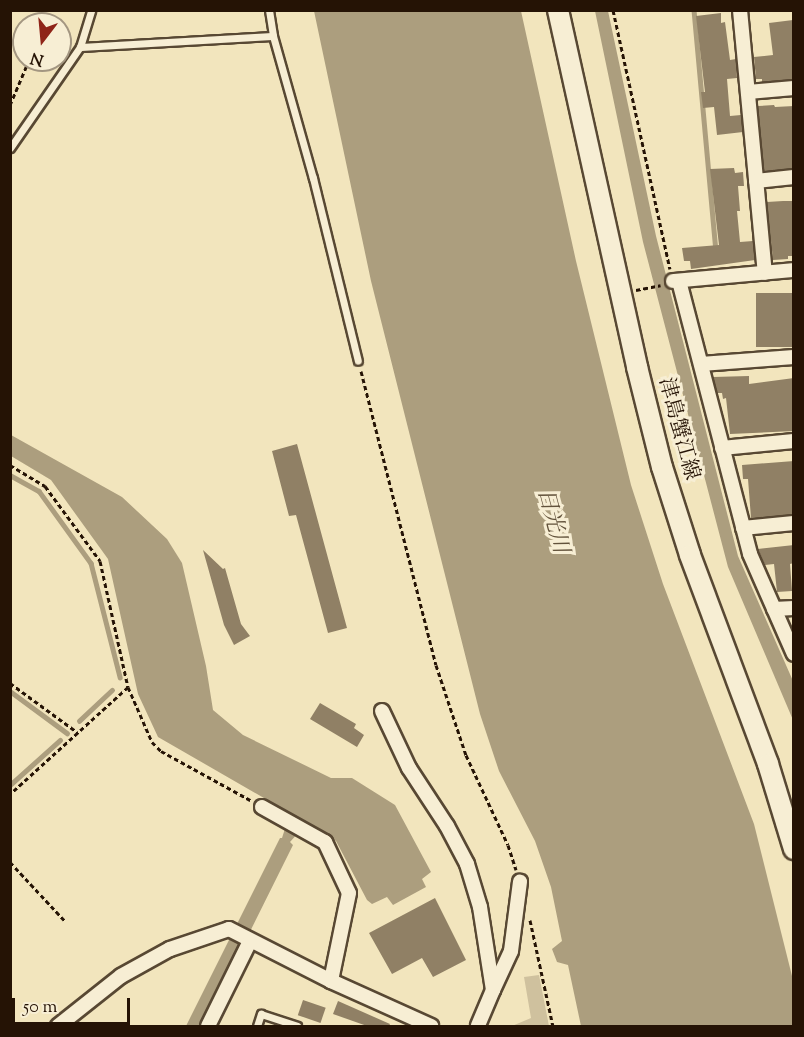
<!DOCTYPE html>
<meta charset="utf-8">
<style>
body{margin:0}
#map{position:relative;width:804px;height:1037px;overflow:hidden;background:#f2e5bd;font-family:"Sorts Mill Goudy","Noto Serif JP",serif}
div>[style]{position:absolute}
[style*='--x']{left:calc(var(--x)*1px);top:calc(var(--y)*1px);width:calc(var(--w)*1px);rotate:calc(var(--a)*1deg)}
.green>*{inset:0;background:#cfc19e}
.water>*{inset:0;background:#ac9e7e}
.stream>*{height:4.5px;margin:-2.25px;padding:0 2.25px;transform-origin:2.25px;border-radius:2.25px;background:#ac9e7e}
.building>*{inset:0;background:#908065;transform-origin:0 0}
.path>*{height:3px;margin-top:-1.5px;transform-origin:0;background:repeating-linear-gradient(90deg,#251305 0 4.5px,transparent 0 7.5px)}
.roads{filter:drop-shadow(2px 0 #584833) drop-shadow(-2px 0 #584833) drop-shadow(0 2px #584833) drop-shadow(0 -2px #584833)}
.service>*{height:7px;margin:-3.5px;padding:0 3.5px;transform-origin:3.5px;border-radius:3.5px;background:#f7eed4}
.minor>*{height:14px;margin:-7px;padding:0 7px;transform-origin:7px;border-radius:7px;background:#f7eed4}
.secondary>*{height:20px;margin:-10px;padding:0 10px;transform-origin:10px;border-radius:10px;background:#f7eed4}
span{translate:-50% -50%;white-space:nowrap;text-align:center;line-height:1.15;-webkit-text-stroke:6px #f7eed4;paint-order:stroke}
.street-label{font-size:21px;color:#251305}
.water-label{font-size:22px;color:#62523b;font-style:italic}
.frame{position:absolute;inset:0;border:12px solid #251305;pointer-events:none}
.north{position:absolute;left:12px;top:12px;width:60px;height:60px;box-sizing:border-box;background:#f7eed4;border:2px solid #a39681;border-radius:50%;rotate:196deg;font-size:16px;font-weight:700;line-height:24px;text-align:center;color:#251305}
.north::after{content:'';display:block;margin:auto;width:21px;height:27px;background:#8f2418;clip-path:polygon(50% 0,100% 100%,50% 72%,0 100%)}
.scale{position:absolute;left:12px;top:998px;width:118px;height:27px;box-sizing:border-box;border:3px solid #251305;border-top:0;padding-left:8px;font-size:18px;line-height:21px;white-space:nowrap;color:#251305;-webkit-text-stroke:4px #f7eed4;paint-order:stroke}
</style>
<div id="map">
<div class="green">
<i style="clip-path:polygon(539px 975px,549px 1026px,512px 1026px,531px 1018px,524px 977px)"></i>
</div>
<div class="water">
<i style="clip-path:polygon(314px 11px,521px 11px,576px 261px,631px 485px,663px 584px,754px 824px,793px 980px,793px 1026px,581px 1026px,568px 965px,557px 962px,552px 949px,562px 941px,551px 887px,535px 841px,499px 771px,480px 714px,371px 281px)"></i>
<i style="clip-path:polygon(595px 11px,608px 11px,656px 236px,738px 556px,793px 681px,793px 720px,728px 567px,643px 242px)"></i>
<i style="clip-path:polygon(11px 435px,122px 497px,167px 539px,182px 563px,206px 666px,213px 710px,243px 735px,331px 778px,352px 778px,395px 805px,431px 872px,422px 879px,426px 887px,393px 905px,387px 897px,372px 904px,367px 900px,336px 841px,307px 823px,290px 842px,293px 845px,203px 1026px,186px 1026px,280px 838px,282px 838px,290px 813px,158px 737px,138px 694px,108px 559px,51px 480px,11px 456px)"></i>
</div>
<div class="stream">
<i style="--x:694;--y:10;--w:241;--a:84.8"></i>
<i style="--x:10;--y:475;--w:33;--a:29"></i>
<i style="--x:39;--y:491;--w:89;--a:54.2"></i>
<i style="--x:91;--y:563;--w:118;--a:75.7"></i>
<i style="--x:10;--y:691;--w:71;--a:36.4"></i>
<i style="--x:79;--y:721;--w:45;--a:-43.2"></i>
<i style="--x:10;--y:785;--w:67;--a:-42"></i>
</div>
<div class="building">
<i style="clip-path:polygon(721px 13px,721px 23px,725px 22px,730px 60px,736px 59px,737px 78px,727px 79px,730px 116px,741px 115px,743px 132px,717px 135px,714px 107px,703px 108px,701px 92px,705px 92px,696px 16px)"></i>
<i style="clip-path:polygon(793px 20px,794px 79px,762px 82px,762px 79px,756px 79px,754px 57px,773px 55px,769px 23px)"></i>
<i style="clip-path:polygon(774px 105px,775px 107px,794px 106px,794px 168px,764px 171px,758px 106px)"></i>
<i style="clip-path:polygon(734px 168px,735px 173px,743px 172px,744px 186px,738px 186px,740px 211px,737px 211px,740px 242px,753px 241px,755px 260px,691px 269px,690px 261px,684px 261px,682px 248px,719px 245px,710px 169px)"></i>
<i style="clip-path:polygon(783px 201px,794px 201px,794px 256px,788px 256px,788px 259px,773px 260px,767px 202px)"></i>
<i style="left:794px;top:293px;width:54px;height:38px;rotate:90deg"></i>
<i style="clip-path:polygon(749px 376px,749px 384px,794px 378px,794px 431px,730px 434px,726px 398px,723px 399px,722px 393px,717px 393px,713px 377px)"></i>
<i style="clip-path:polygon(297px 444px,347px 628px,328px 633px,296px 515px,289px 516px,272px 451px)"></i>
<i style="clip-path:polygon(794px 461px,794px 514px,751px 518px,748px 479px,743px 479px,742px 465px)"></i>
<i style="clip-path:polygon(794px 545px,794px 563px,790px 564px,792px 591px,777px 592px,774px 564px,765px 565px,758px 549px)"></i>
<i style="clip-path:polygon(203px 550px,223px 569px,225px 568px,241px 624px,250px 636px,234px 645px,224px 625px)"></i>
<i style="clip-path:polygon(320px 703px,356px 724px,354px 728px,364px 735px,357px 747px,310px 719px)"></i>
<i style="clip-path:polygon(435px 898px,466px 960px,433px 977px,422px 958px,392px 974px,369px 933px)"></i>
<i style="left:303px;top:1000px;width:24px;height:16px;rotate:19deg"></i>
<i style="clip-path:polygon(338px 1001px,390px 1024px,389px 1026px,367px 1026px,333px 1014px)"></i>
</div>
<div class="path">
<i style="--x:613;--y:10;--w:265;--a:77.6"></i>
<i style="--x:10;--y:105;--w:49;--a:-67.1"></i>
<i style="--x:636;--y:290;--w:25;--a:-11"></i>
<i style="--x:361;--y:371;--w:303;--a:75.7"></i>
<i style="--x:436;--y:665;--w:95;--a:71.6"></i>
<i style="--x:466;--y:755;--w:99;--a:65"></i>
<i style="--x:508;--y:845;--w:26;--a:72"></i>
<i style="--x:10;--y:465;--w:41;--a:31"></i>
<i style="--x:45;--y:486;--w:93;--a:53.7"></i>
<i style="--x:100;--y:561;--w:129;--a:77.5"></i>
<i style="--x:128;--y:687;--w:159;--a:137.8"></i>
<i style="--x:10;--y:683;--w:83;--a:36.2"></i>
<i style="--x:128;--y:687;--w:60;--a:66.4"></i>
<i style="--x:152;--y:742;--w:13;--a:45"></i>
<i style="--x:161;--y:751;--w:102;--a:28.8"></i>
<i style="--x:10;--y:862;--w:82;--a:47"></i>
<i style="--x:530;--y:920;--w:108;--a:77.8"></i>
</div>
<div class="roads">
<div class="service">
<i style="--x:269;--y:10;--w:26;--a:81"></i>
<i style="--x:273;--y:36;--w:148;--a:74.3"></i>
<i style="--x:313;--y:178;--w:188;--a:76.2"></i>
<i style="--x:80;--y:47;--w:193;--a:-3.3"></i>
<i style="--x:10;--y:148;--w:123;--a:-55.3"></i>
<i style="--x:80;--y:47;--w:39;--a:-73"></i>
<i style="--x:257;--y:1026;--w:13;--a:-72"></i>
<i style="--x:261;--y:1014;--w:38;--a:18"></i>
</div>
<div class="minor">
<i style="--x:740;--y:10;--w:264;--a:84.6"></i>
<i style="--x:748;--y:92;--w:46;--a:-5"></i>
<i style="--x:756;--y:181;--w:38;--a:-6"></i>
<i style="--x:673;--y:281;--w:121;--a:-5.2"></i>
<i style="--x:679;--y:281;--w:282;--a:75.4"></i>
<i style="--x:750;--y:554;--w:109;--a:66.3"></i>
<i style="--x:701;--y:364;--w:93;--a:-4.3"></i>
<i style="--x:722;--y:448;--w:72;--a:-5.6"></i>
<i style="--x:743;--y:528;--w:51;--a:-5.6"></i>
<i style="--x:774;--y:609;--w:20;--a:-3"></i>
<i style="--x:382;--y:711;--w:63;--a:64.7"></i>
<i style="--x:409;--y:768;--w:69;--a:56.8"></i>
<i style="--x:447;--y:826;--w:43;--a:62.2"></i>
<i style="--x:467;--y:864;--w:45;--a:73.2"></i>
<i style="--x:480;--y:907;--w:84;--a:81.1"></i>
<i style="--x:493;--y:990;--w:39;--a:113"></i>
<i style="--x:262;--y:807;--w:72;--a:29.1"></i>
<i style="--x:325;--y:842;--w:56;--a:64.8"></i>
<i style="--x:349;--y:893;--w:90;--a:101.6"></i>
<i style="--x:493;--y:990;--w:43;--a:-65.2"></i>
<i style="--x:511;--y:951;--w:70;--a:-82.6"></i>
<i style="--x:58;--y:1026;--w:80;--a:-38.4"></i>
<i style="--x:121;--y:976;--w:56;--a:-28.9"></i>
<i style="--x:170;--y:949;--w:62;--a:-18.7"></i>
<i style="--x:229;--y:929;--w:114;--a:27"></i>
<i style="--x:331;--y:981;--w:110;--a:24.2"></i>
<i style="--x:208;--y:1026;--w:95;--a:-63.7"></i>
</div>
<div class="secondary">
<i style="--x:558;--y:10;--w:366;--a:77.5"></i>
<i style="--x:637;--y:367;--w:103;--a:76"></i>
<i style="--x:662;--y:467;--w:92;--a:72.3"></i>
<i style="--x:690;--y:555;--w:223;--a:69.5"></i>
<i style="--x:768;--y:764;--w:89;--a:73"></i>
</div>
</div>
<div class="street-label">
<span style="left:678px;top:429px;rotate:75deg">津島蟹江線</span>
</div>
<div class="water-label">
<span style="left:551px;top:521px;rotate:75deg">日光川</span>
</div>
<div class="frame"></div>
<div class="north">N</div>
<div class="scale">50 m</div>
</div>
